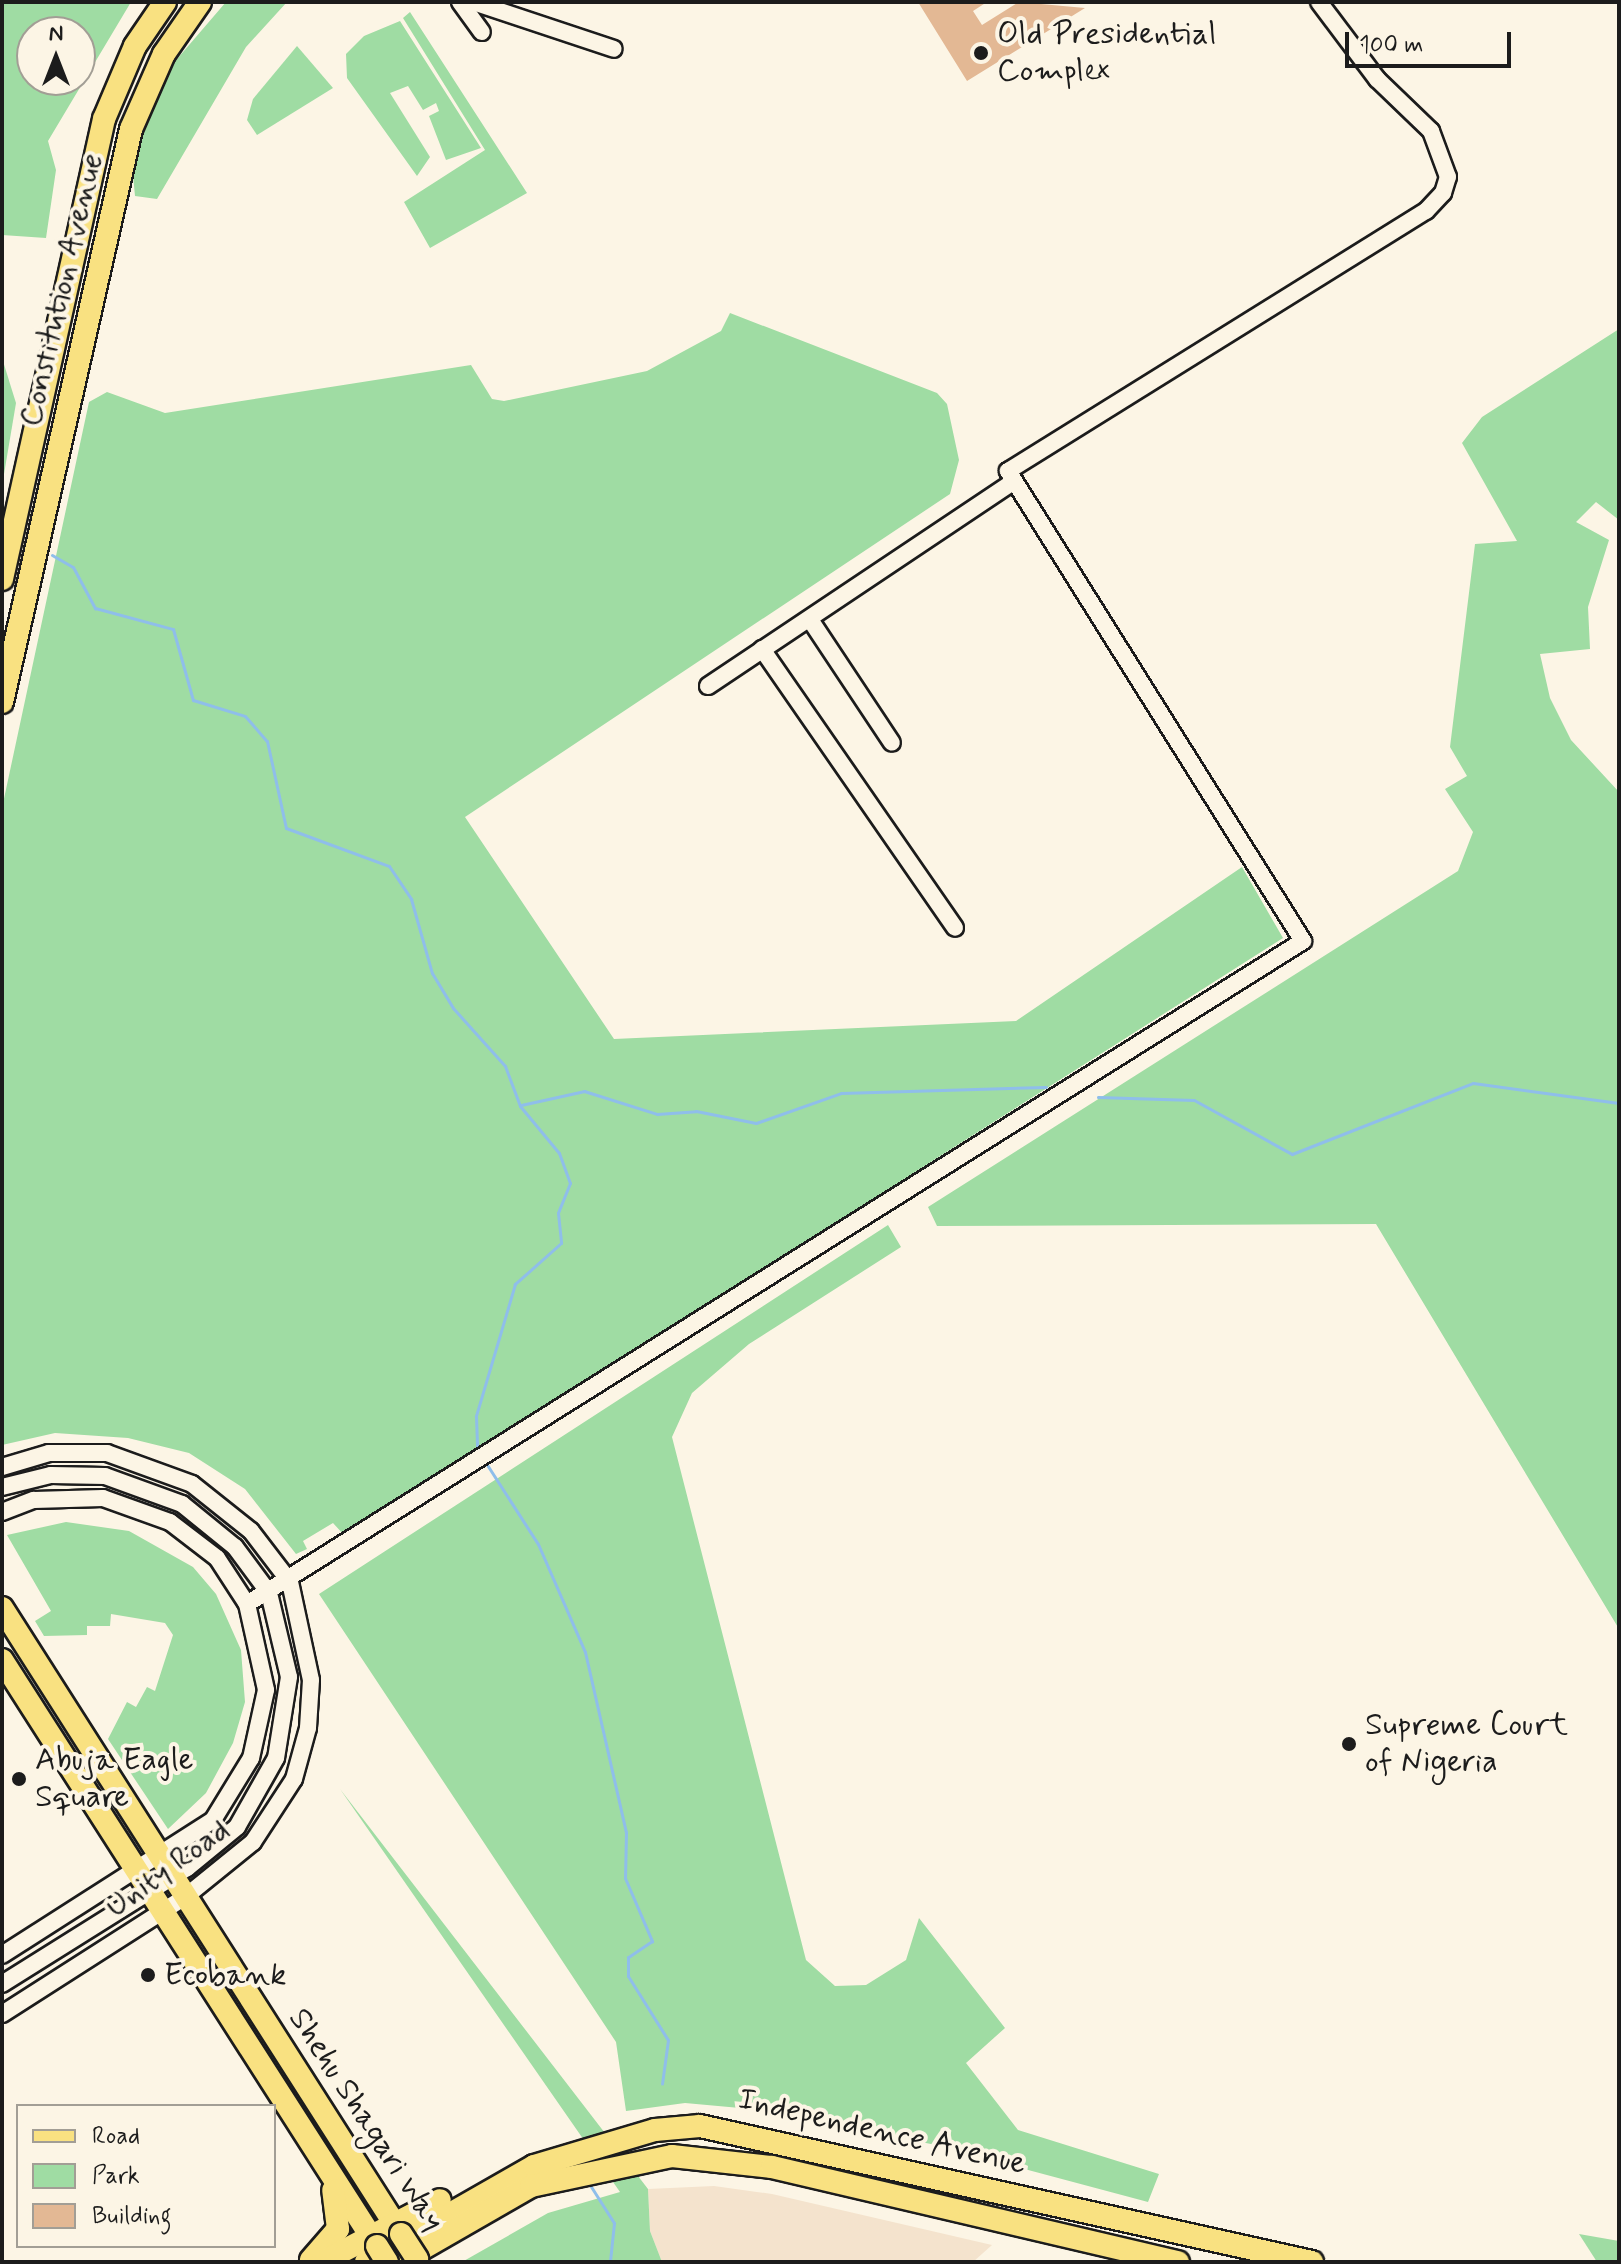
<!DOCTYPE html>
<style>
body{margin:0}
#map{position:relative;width:1621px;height:2264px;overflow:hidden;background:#fcf5e5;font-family:Mynerve,sans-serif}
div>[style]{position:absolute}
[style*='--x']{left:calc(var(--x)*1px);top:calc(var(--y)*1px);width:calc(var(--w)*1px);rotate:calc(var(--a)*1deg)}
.built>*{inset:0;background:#f4e3cd}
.green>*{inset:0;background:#9fdca3}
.stream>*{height:3px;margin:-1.5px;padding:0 1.5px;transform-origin:1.5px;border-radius:1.5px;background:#8fbeea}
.building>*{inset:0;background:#e3b894}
.roads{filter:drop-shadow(2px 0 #1c1c1c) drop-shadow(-2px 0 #1c1c1c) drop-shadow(0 2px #1c1c1c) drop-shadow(0 -2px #1c1c1c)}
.minor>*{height:16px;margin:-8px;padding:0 8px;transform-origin:8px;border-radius:8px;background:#fcf5e5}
.major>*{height:22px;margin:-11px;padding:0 11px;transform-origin:11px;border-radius:11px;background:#f9e181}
.bridges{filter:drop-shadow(2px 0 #1c1c1c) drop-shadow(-2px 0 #1c1c1c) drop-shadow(0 2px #1c1c1c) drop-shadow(0 -2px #1c1c1c)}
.major-bridge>*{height:22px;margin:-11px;padding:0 11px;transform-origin:11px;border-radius:11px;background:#f9e181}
.dots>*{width:22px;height:22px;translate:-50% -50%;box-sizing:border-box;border:4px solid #fcf5e5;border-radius:50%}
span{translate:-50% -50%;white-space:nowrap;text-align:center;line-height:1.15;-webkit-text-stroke:8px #fcf5e5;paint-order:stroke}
.poi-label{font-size:32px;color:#1c1c1c}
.left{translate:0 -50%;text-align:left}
.street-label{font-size:32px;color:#1c1c1c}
.frame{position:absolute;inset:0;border:4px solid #1c1c1c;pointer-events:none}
.legend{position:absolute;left:16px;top:2104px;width:260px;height:144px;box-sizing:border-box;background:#fcf5e5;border:2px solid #a29e95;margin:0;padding:10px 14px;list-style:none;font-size:24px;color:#1c1c1c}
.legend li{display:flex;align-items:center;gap:16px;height:40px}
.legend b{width:40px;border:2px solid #a29e95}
.north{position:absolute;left:16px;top:16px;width:80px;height:80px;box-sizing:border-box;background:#fcf5e5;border:2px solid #a29e95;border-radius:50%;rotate:0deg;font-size:22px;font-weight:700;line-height:32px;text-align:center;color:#1c1c1c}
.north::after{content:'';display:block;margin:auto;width:28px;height:36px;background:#1c1c1c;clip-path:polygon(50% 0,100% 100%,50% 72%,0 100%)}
.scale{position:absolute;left:1345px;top:32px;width:166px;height:36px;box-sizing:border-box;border:4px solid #1c1c1c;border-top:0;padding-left:10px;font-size:24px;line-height:28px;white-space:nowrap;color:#1c1c1c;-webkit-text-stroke:6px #fcf5e5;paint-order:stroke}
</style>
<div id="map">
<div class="built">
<i style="clip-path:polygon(714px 2186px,772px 2194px,992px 2245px,973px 2262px,662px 2262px,650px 2231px,648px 2189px)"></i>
</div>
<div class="green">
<i style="clip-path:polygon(evenodd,2px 2px,131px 2px,48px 141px,56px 170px,46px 238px,2px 235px,2px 2px,32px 32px,80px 32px,80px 80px,32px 80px,32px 32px)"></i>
<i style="clip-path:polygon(226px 2px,287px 2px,246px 47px,157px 199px,135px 196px,131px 154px,159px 80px)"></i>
<i style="clip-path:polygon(410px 12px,527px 193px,430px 248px,404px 202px,485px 150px,403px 18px)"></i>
<i style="clip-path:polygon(400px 21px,481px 148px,446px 160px,429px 116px,439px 111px,436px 103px,423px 110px,408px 86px,390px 93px,430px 157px,417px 176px,347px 78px,346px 54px,364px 36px)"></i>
<i style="clip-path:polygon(297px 46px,333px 88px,257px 135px,247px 120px,253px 99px)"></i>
<i style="clip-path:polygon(730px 313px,937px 393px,947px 404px,959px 460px,950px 494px,465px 817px,614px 1039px,1016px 1021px,1242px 867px,1283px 938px,344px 1535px,333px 1523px,303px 1541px,307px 1549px,296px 1554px,245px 1489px,189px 1453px,128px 1438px,55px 1433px,2px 1445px,2px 808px,89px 402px,107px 392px,165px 413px,471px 365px,492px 399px,504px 401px,647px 371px,721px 331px)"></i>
<i style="clip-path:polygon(1619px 329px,1619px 520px,1596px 502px,1576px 522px,1609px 540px,1588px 607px,1590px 649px,1540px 654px,1550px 698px,1571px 740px,1619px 792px,1619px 1629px,1376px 1224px,937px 1226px,928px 1207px,1458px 871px,1473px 832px,1445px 789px,1467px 776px,1450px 747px,1475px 544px,1517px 541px,1462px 443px,1482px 417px)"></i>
<i style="clip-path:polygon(2px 358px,16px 403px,2px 486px)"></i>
<i style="clip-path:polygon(888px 1225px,901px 1247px,749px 1344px,692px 1393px,672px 1437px,806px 1960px,835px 1986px,866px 1985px,906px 1960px,919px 1918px,1005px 2028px,966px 2063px,1018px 2130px,1159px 2174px,1148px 2202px,931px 2144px,751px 2109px,685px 2103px,626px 2111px,616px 2042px,319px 1594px)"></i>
<i style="clip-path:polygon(66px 1522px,129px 1531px,193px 1567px,216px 1594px,241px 1650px,245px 1702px,233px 1743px,206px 1793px,168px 1829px,108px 1739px,127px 1702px,136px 1707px,147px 1687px,155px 1691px,173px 1635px,165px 1623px,111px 1614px,110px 1626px,87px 1626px,87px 1635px,44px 1636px,35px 1621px,51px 1611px,7px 1535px)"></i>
<i style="clip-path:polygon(340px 1789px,648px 2189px,650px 2231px,662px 2262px,462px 2262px,548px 2213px,620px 2192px)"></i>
<i style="clip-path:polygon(1579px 2234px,1619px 2241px,1619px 2262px,1597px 2262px)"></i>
</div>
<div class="stream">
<i style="--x:52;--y:555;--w:24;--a:30"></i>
<i style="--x:73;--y:567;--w:47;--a:61.8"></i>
<i style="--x:95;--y:608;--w:81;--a:15.1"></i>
<i style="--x:173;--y:629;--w:74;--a:74.3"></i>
<i style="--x:193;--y:700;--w:54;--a:17.1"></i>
<i style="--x:245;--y:716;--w:33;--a:49"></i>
<i style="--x:267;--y:741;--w:89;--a:77.7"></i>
<i style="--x:286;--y:828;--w:110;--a:20.3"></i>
<i style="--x:389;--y:866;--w:40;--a:56"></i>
<i style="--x:411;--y:899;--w:77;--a:74.2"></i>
<i style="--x:432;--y:973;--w:41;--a:59"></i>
<i style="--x:453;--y:1008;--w:78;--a:48.1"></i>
<i style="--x:505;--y:1066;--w:43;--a:69.4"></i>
<i style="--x:520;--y:1106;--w:61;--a:50.3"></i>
<i style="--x:559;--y:1153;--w:32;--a:70"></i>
<i style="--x:570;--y:1183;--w:32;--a:112"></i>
<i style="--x:558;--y:1213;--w:30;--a:84"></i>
<i style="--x:561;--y:1243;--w:62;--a:138.3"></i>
<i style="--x:515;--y:1284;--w:138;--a:106.5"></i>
<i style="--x:476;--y:1416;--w:34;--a:88"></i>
<i style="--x:1098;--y:1097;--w:96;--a:1.8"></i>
<i style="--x:1194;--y:1100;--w:112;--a:28.9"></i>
<i style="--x:1292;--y:1154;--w:194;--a:-21.4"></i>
<i style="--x:1473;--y:1083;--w:147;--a:7.8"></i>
<i style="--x:521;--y:1105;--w:65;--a:-12.5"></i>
<i style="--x:584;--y:1091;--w:77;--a:17.5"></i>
<i style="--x:657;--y:1114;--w:39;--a:-4"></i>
<i style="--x:696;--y:1111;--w:61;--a:11.3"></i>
<i style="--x:756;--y:1123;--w:90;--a:-19.4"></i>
<i style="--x:841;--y:1093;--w:205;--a:-1.7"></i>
<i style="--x:484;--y:1460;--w:100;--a:57.3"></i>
<i style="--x:538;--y:1544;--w:118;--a:66.5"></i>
<i style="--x:585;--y:1652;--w:185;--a:77.2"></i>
<i style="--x:626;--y:1832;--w:46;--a:91.2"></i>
<i style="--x:625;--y:1878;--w:69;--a:66.8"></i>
<i style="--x:652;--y:1941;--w:29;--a:146"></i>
<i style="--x:628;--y:1957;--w:19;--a:90"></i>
<i style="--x:628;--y:1976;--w:75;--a:58"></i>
<i style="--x:668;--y:2040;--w:44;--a:97.8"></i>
<i style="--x:590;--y:2185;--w:45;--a:57.7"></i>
<i style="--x:614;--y:2223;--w:39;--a:96"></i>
</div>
<div class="building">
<i style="clip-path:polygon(918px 2px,987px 2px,973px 11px,982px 25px,1019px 2px,1085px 8px,967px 81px)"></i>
</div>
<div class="roads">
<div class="minor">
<i style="--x:460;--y:2;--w:37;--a:54"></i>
<i style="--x:476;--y:3;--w:145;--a:18.4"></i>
<i style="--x:811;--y:621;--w:146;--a:56.4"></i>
<i style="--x:762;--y:649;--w:339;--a:55.3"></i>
<i style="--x:708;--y:686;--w:368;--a:-33.8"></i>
<i style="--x:2;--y:1467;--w:49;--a:-16.6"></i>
<i style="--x:49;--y:1453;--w:58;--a:0"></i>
<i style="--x:107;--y:1453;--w:90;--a:20"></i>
<i style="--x:192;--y:1484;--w:75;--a:38.5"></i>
<i style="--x:251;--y:1531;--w:64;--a:52.6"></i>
<i style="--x:290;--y:1582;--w:100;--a:77.9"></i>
<i style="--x:311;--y:1680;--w:48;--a:93.6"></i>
<i style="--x:308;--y:1728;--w:53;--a:105.4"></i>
<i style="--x:294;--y:1779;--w:75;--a:123.1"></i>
<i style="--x:253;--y:1842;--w:87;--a:141"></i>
<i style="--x:185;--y:1897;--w:217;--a:147.4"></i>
<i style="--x:2;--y:1487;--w:50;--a:-13.8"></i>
<i style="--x:51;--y:1475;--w:54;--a:1.1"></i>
<i style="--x:105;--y:1476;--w:82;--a:20"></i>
<i style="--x:182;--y:1504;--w:68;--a:39.1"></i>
<i style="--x:235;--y:1547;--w:57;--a:53.5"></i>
<i style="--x:269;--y:1593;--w:86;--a:76.6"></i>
<i style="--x:289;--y:1677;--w:82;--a:99.1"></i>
<i style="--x:276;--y:1758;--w:79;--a:119.5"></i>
<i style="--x:237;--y:1827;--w:65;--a:140.6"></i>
<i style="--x:187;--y:1868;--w:218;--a:147.9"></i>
<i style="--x:2;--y:1512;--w:34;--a:-21"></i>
<i style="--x:34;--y:1500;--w:69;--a:-1.7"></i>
<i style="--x:103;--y:1498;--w:71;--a:19.7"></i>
<i style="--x:170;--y:1522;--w:59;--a:37.5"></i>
<i style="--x:217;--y:1558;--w:55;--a:56.9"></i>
<i style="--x:247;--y:1604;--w:88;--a:77.5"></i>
<i style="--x:266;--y:1690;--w:70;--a:102.4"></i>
<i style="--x:251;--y:1758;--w:73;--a:121.5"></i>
<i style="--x:213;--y:1820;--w:250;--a:147.4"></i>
<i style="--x:247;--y:1604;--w:1247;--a:-32.12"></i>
<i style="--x:1303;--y:941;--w:555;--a:-122.11"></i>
<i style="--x:1008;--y:471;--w:492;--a:-31.9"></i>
<i style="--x:1426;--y:211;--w:25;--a:-47"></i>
<i style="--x:1443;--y:193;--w:17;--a:-73"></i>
<i style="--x:1448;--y:177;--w:49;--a:-110.3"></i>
<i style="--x:1431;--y:131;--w:75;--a:-136.1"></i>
<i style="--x:1377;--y:79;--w:96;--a:-127"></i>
</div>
<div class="major">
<i style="--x:2;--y:579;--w:471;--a:-77.5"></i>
<i style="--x:104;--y:119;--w:79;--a:-67"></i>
<i style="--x:135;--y:46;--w:53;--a:-55.7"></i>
<i style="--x:2;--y:702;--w:587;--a:-77.31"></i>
<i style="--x:131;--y:129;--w:82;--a:-66.3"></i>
<i style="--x:164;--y:54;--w:63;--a:-55.3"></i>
<i style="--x:2;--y:1608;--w:742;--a:57.49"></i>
<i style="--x:2;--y:1660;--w:696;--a:57.38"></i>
<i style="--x:311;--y:2260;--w:41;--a:-48.9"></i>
<i style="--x:338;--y:2229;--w:39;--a:-97"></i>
<i style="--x:322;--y:2262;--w:133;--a:-27.7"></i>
<i style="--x:366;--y:2262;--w:193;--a:-29.7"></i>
<i style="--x:534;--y:2166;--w:126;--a:-16.6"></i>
<i style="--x:655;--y:2130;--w:45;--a:-5.1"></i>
<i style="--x:700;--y:2126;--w:627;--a:12.53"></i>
<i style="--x:399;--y:2262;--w:152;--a:-29.9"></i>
<i style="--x:531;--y:2186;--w:144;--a:-12"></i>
<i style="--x:672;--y:2156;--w:101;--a:6.3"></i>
<i style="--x:772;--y:2167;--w:417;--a:13.2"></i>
</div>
</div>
<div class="bridges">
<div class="major-bridge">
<i style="--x:401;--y:2234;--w:30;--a:57"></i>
<i style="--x:377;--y:2246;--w:19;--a:58"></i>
</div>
</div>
<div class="dots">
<i style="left:981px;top:53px;background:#1c1c1c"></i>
<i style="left:1349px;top:1744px;background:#1c1c1c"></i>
<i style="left:19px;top:1779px;background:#1c1c1c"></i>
<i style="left:148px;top:1975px;background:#1c1c1c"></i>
</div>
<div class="poi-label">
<span class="left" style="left:997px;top:53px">Old Presidential<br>Complex</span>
<span class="left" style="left:1365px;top:1744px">Supreme Court<br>of Nigeria</span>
<span class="left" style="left:35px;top:1779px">Abuja Eagle<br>Square</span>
<span class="left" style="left:164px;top:1975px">Ecobank</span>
</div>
<div class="street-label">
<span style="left:62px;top:290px;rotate:-77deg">Constitution Avenue</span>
<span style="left:168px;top:1869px;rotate:-36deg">Unity Road</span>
<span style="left:366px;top:2120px;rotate:57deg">Shehu Shagari Way</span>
<span style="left:882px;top:2132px;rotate:13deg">Independence Avenue</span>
</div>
<div class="frame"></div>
<ul class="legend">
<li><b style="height:10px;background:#f9e181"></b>Road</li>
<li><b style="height:22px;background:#9fdca3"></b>Park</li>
<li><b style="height:22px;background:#e3b894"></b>Building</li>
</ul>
<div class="north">N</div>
<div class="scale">100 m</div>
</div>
